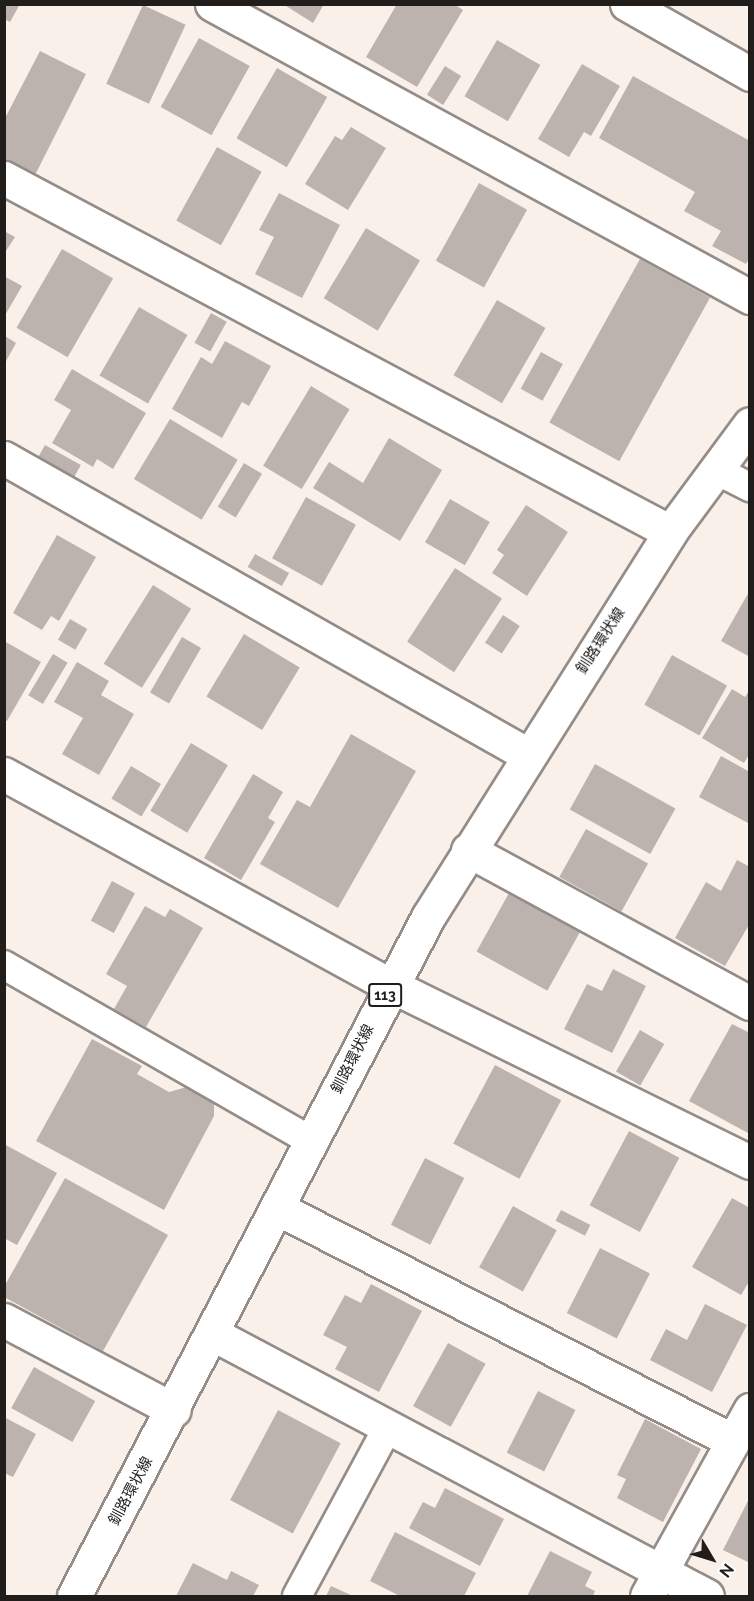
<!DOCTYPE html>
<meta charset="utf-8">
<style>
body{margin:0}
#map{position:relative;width:754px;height:1601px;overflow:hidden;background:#faf0ea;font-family:Raleway,"Noto Sans JP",sans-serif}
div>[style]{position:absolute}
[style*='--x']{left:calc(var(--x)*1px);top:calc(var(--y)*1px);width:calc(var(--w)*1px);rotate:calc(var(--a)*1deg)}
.building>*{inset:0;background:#bdb3ae;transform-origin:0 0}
.roads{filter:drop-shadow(2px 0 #958c87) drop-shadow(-2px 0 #958c87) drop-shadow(0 2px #958c87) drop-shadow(0 -2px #958c87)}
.service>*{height:28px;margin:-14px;padding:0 14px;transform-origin:14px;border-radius:14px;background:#fff}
.minor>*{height:33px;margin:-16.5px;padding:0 16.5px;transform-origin:16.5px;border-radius:16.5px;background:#fff}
.primary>*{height:33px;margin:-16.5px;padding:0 16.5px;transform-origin:16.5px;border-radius:16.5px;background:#fff}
span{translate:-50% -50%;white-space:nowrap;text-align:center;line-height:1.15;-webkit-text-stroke:4.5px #fff;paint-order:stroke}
.shield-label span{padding:2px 4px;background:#fff;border:2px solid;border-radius:4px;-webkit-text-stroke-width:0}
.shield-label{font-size:14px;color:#201d1b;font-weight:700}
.street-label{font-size:15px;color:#201d1b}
.frame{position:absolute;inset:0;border:6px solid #201d1b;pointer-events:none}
.north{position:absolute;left:682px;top:1529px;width:60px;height:60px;-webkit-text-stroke:4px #fff;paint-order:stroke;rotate:128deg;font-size:16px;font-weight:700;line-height:24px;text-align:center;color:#201d1b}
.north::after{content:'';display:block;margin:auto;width:21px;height:27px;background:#201d1b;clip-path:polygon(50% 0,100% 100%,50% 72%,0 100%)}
</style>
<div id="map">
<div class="building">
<i style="clip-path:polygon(4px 4px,20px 4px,10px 22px,4px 19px)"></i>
<i style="clip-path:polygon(283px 4px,324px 4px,313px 23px)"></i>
<i style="clip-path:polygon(397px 4px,454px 4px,463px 10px,417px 87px,366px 57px)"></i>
<i style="left:143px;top:5px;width:47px;height:87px;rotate:25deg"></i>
<i style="left:199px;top:38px;width:58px;height:79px;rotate:29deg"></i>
<i style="left:497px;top:40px;width:50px;height:65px;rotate:30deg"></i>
<i style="clip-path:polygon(40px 51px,86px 74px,34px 177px,4px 162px,4px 120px)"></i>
<i style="clip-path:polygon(582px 64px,620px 86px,591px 136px,584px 132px,569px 157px,538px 139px)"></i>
<i style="left:445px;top:66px;width:19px;height:34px;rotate:32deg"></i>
<i style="left:277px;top:68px;width:58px;height:81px;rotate:30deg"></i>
<i style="clip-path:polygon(633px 76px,750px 141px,750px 257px,746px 264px,712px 246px,721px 231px,684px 211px,695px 192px,599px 138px)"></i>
<i style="clip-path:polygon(351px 127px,386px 148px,348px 210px,305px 184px,335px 136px,342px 140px)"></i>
<i style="left:217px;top:147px;width:51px;height:84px;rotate:29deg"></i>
<i style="left:479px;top:183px;width:55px;height:89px;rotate:29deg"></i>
<i style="clip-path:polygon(279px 193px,340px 225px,302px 298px,255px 274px,274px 237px,259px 230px)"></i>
<i style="left:366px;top:228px;width:63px;height:82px;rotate:31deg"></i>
<i style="clip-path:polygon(4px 231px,15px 237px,4px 254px)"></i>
<i style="left:62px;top:249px;width:59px;height:91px;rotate:30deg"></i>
<i style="left:640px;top:259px;width:80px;height:187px;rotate:29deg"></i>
<i style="clip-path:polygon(4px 276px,22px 286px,4px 317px)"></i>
<i style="left:497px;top:300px;width:56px;height:87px;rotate:30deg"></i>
<i style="left:139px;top:307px;width:56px;height:79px;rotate:30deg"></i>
<i style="left:211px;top:313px;width:18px;height:34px;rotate:29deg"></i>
<i style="clip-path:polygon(5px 336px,16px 343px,5px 363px)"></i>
<i style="clip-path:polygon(225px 341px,271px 366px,249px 406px,242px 402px,222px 438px,172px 409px,201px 357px,212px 364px)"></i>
<i style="left:541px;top:352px;width:25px;height:42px;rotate:29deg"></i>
<i style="clip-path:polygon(72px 369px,146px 413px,113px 469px,97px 459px,93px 467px,52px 443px,71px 410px,54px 400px)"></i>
<i style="left:311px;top:386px;width:45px;height:93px;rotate:31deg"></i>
<i style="left:170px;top:419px;width:79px;height:70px;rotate:31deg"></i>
<i style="clip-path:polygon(389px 438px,442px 470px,400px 541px,313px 488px,329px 462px,363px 483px)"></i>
<i style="left:45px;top:445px;width:41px;height:18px;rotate:29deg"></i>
<i style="left:244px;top:463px;width:21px;height:51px;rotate:31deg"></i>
<i style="left:306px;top:497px;width:57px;height:70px;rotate:29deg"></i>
<i style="left:450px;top:499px;width:46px;height:50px;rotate:30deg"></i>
<i style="clip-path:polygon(526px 505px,568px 532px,527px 596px,492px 573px,504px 555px,497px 550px)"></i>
<i style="clip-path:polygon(57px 535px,96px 557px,59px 621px,51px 616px,42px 630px,13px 613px)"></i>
<i style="left:255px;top:554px;width:39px;height:15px;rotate:29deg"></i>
<i style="left:455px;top:568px;width:56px;height:88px;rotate:33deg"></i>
<i style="left:153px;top:585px;width:45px;height:93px;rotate:32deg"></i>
<i style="clip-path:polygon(750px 590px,750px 657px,721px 641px)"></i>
<i style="left:503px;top:615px;width:20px;height:33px;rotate:33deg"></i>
<i style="left:70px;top:619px;width:20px;height:24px;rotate:30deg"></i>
<i style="left:244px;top:634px;width:65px;height:73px;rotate:31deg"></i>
<i style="left:182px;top:637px;width:22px;height:64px;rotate:30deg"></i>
<i style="clip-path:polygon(4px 641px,41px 662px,7px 721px,4px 719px)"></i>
<i style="left:53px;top:654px;width:17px;height:48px;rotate:31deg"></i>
<i style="left:672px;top:655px;width:63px;height:57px;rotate:29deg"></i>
<i style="clip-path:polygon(77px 662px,109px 681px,101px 695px,134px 714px,99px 775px,62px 754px,83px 718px,54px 702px)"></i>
<i style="clip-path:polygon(732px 689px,745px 697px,750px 689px,750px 753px,744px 763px,702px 738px)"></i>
<i style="clip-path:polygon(351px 734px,416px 771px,338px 908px,260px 864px,297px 800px,310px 807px)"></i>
<i style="left:191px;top:743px;width:43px;height:79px;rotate:31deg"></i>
<i style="clip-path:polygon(721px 756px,750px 772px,750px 824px,699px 797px)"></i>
<i style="left:595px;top:764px;width:92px;height:52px;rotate:29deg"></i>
<i style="left:131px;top:766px;width:35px;height:38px;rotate:31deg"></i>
<i style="clip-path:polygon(253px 774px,283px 792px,268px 818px,275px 822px,241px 880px,204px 858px)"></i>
<i style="left:586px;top:829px;width:71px;height:55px;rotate:29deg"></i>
<i style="clip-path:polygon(737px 860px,750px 867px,750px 923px,725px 966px,675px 938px,706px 882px,721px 891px)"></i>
<i style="left:112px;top:881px;width:26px;height:45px;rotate:28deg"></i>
<i style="left:509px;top:893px;width:81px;height:67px;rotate:29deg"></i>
<i style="clip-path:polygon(145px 906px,165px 917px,170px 909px,203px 928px,146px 1027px,114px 1009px,127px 986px,106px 974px)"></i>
<i style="clip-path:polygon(613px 969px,646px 986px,612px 1053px,564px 1029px,587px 984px,602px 991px)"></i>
<i style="clip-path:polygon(732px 1024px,750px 1033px,748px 1133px,689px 1101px)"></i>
<i style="left:640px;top:1030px;width:28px;height:48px;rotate:30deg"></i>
<i style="clip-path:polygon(92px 1039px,142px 1066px,137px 1074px,169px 1092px,194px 1085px,214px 1103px,214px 1116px,164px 1210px,36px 1141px)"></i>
<i style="left:495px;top:1065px;width:75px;height:89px;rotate:28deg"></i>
<i style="left:629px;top:1131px;width:57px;height:84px;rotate:28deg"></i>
<i style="clip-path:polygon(4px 1144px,57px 1173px,17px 1245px,4px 1238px)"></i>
<i style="left:425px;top:1158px;width:44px;height:75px;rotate:27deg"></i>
<i style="clip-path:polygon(65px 1178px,168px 1235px,103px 1351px,4px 1297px,4px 1287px)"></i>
<i style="clip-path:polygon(732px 1198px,750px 1208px,750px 1280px,741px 1295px,692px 1267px)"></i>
<i style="left:513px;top:1206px;width:50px;height:70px;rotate:29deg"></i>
<i style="left:561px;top:1210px;width:33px;height:12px;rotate:27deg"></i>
<i style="left:600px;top:1248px;width:56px;height:73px;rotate:27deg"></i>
<i style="clip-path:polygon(371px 1284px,422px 1311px,379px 1392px,335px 1369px,347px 1347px,323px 1335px,345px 1295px,361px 1303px)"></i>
<i style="clip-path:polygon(705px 1304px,747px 1325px,712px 1392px,650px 1360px,666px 1329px,687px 1340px)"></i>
<i style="left:448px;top:1343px;width:43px;height:72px;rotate:29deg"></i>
<i style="left:34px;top:1367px;width:70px;height:47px;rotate:29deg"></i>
<i style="left:538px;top:1391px;width:42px;height:69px;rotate:27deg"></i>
<i style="left:278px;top:1410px;width:71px;height:102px;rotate:28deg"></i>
<i style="clip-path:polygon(4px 1417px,36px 1434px,13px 1477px,4px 1473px)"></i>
<i style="clip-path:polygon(645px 1419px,701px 1449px,663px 1522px,617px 1498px,626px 1479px,617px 1475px)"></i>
<i style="clip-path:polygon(445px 1488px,504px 1519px,480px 1566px,409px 1528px,423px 1502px,435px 1508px)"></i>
<i style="clip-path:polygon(750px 1497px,750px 1563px,723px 1550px)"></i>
<i style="clip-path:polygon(395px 1532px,476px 1573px,464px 1596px,400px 1596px,370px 1581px)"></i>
<i style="clip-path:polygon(550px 1551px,592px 1572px,585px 1586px,595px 1591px,593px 1596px,527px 1596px)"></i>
<i style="clip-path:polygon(193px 1563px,227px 1580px,231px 1571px,259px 1585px,253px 1596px,176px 1596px)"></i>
<i style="clip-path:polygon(331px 1586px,353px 1596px,326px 1596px)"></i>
</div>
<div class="roads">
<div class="service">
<i style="--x:716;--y:470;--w:38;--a:27"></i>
<i style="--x:4;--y:965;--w:354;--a:29.8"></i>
<i style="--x:297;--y:1596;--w:192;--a:-61.7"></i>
</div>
<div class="minor">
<i style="--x:212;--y:4;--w:613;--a:28.57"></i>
<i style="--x:627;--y:4;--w:142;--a:29.6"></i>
<i style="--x:4;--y:178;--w:754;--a:27.99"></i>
<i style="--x:4;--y:458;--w:602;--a:29.54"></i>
<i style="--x:4;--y:774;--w:440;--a:28.7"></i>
<i style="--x:390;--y:985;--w:401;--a:26.2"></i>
<i style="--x:468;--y:850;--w:321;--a:28.5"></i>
<i style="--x:277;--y:1208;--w:512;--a:27.07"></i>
<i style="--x:4;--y:1320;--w:192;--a:27.9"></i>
<i style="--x:213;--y:1334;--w:559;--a:27.94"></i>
<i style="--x:647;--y:1596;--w:213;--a:-61"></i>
</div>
<div class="primary">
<i style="--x:74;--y:1596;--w:766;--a:-62.46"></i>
<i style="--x:428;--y:917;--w:455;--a:-57.8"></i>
<i style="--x:670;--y:532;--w:134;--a:-53.5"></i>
</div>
</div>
<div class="shield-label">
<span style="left:385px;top:995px">113</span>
</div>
<div class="street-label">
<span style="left:601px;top:641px;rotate:-57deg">釧路環状線</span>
<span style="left:353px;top:1059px;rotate:-63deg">釧路環状線</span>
<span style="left:131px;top:1491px;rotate:-62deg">釧路環状線</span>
</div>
<div class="frame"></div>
<div class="north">N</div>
</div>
